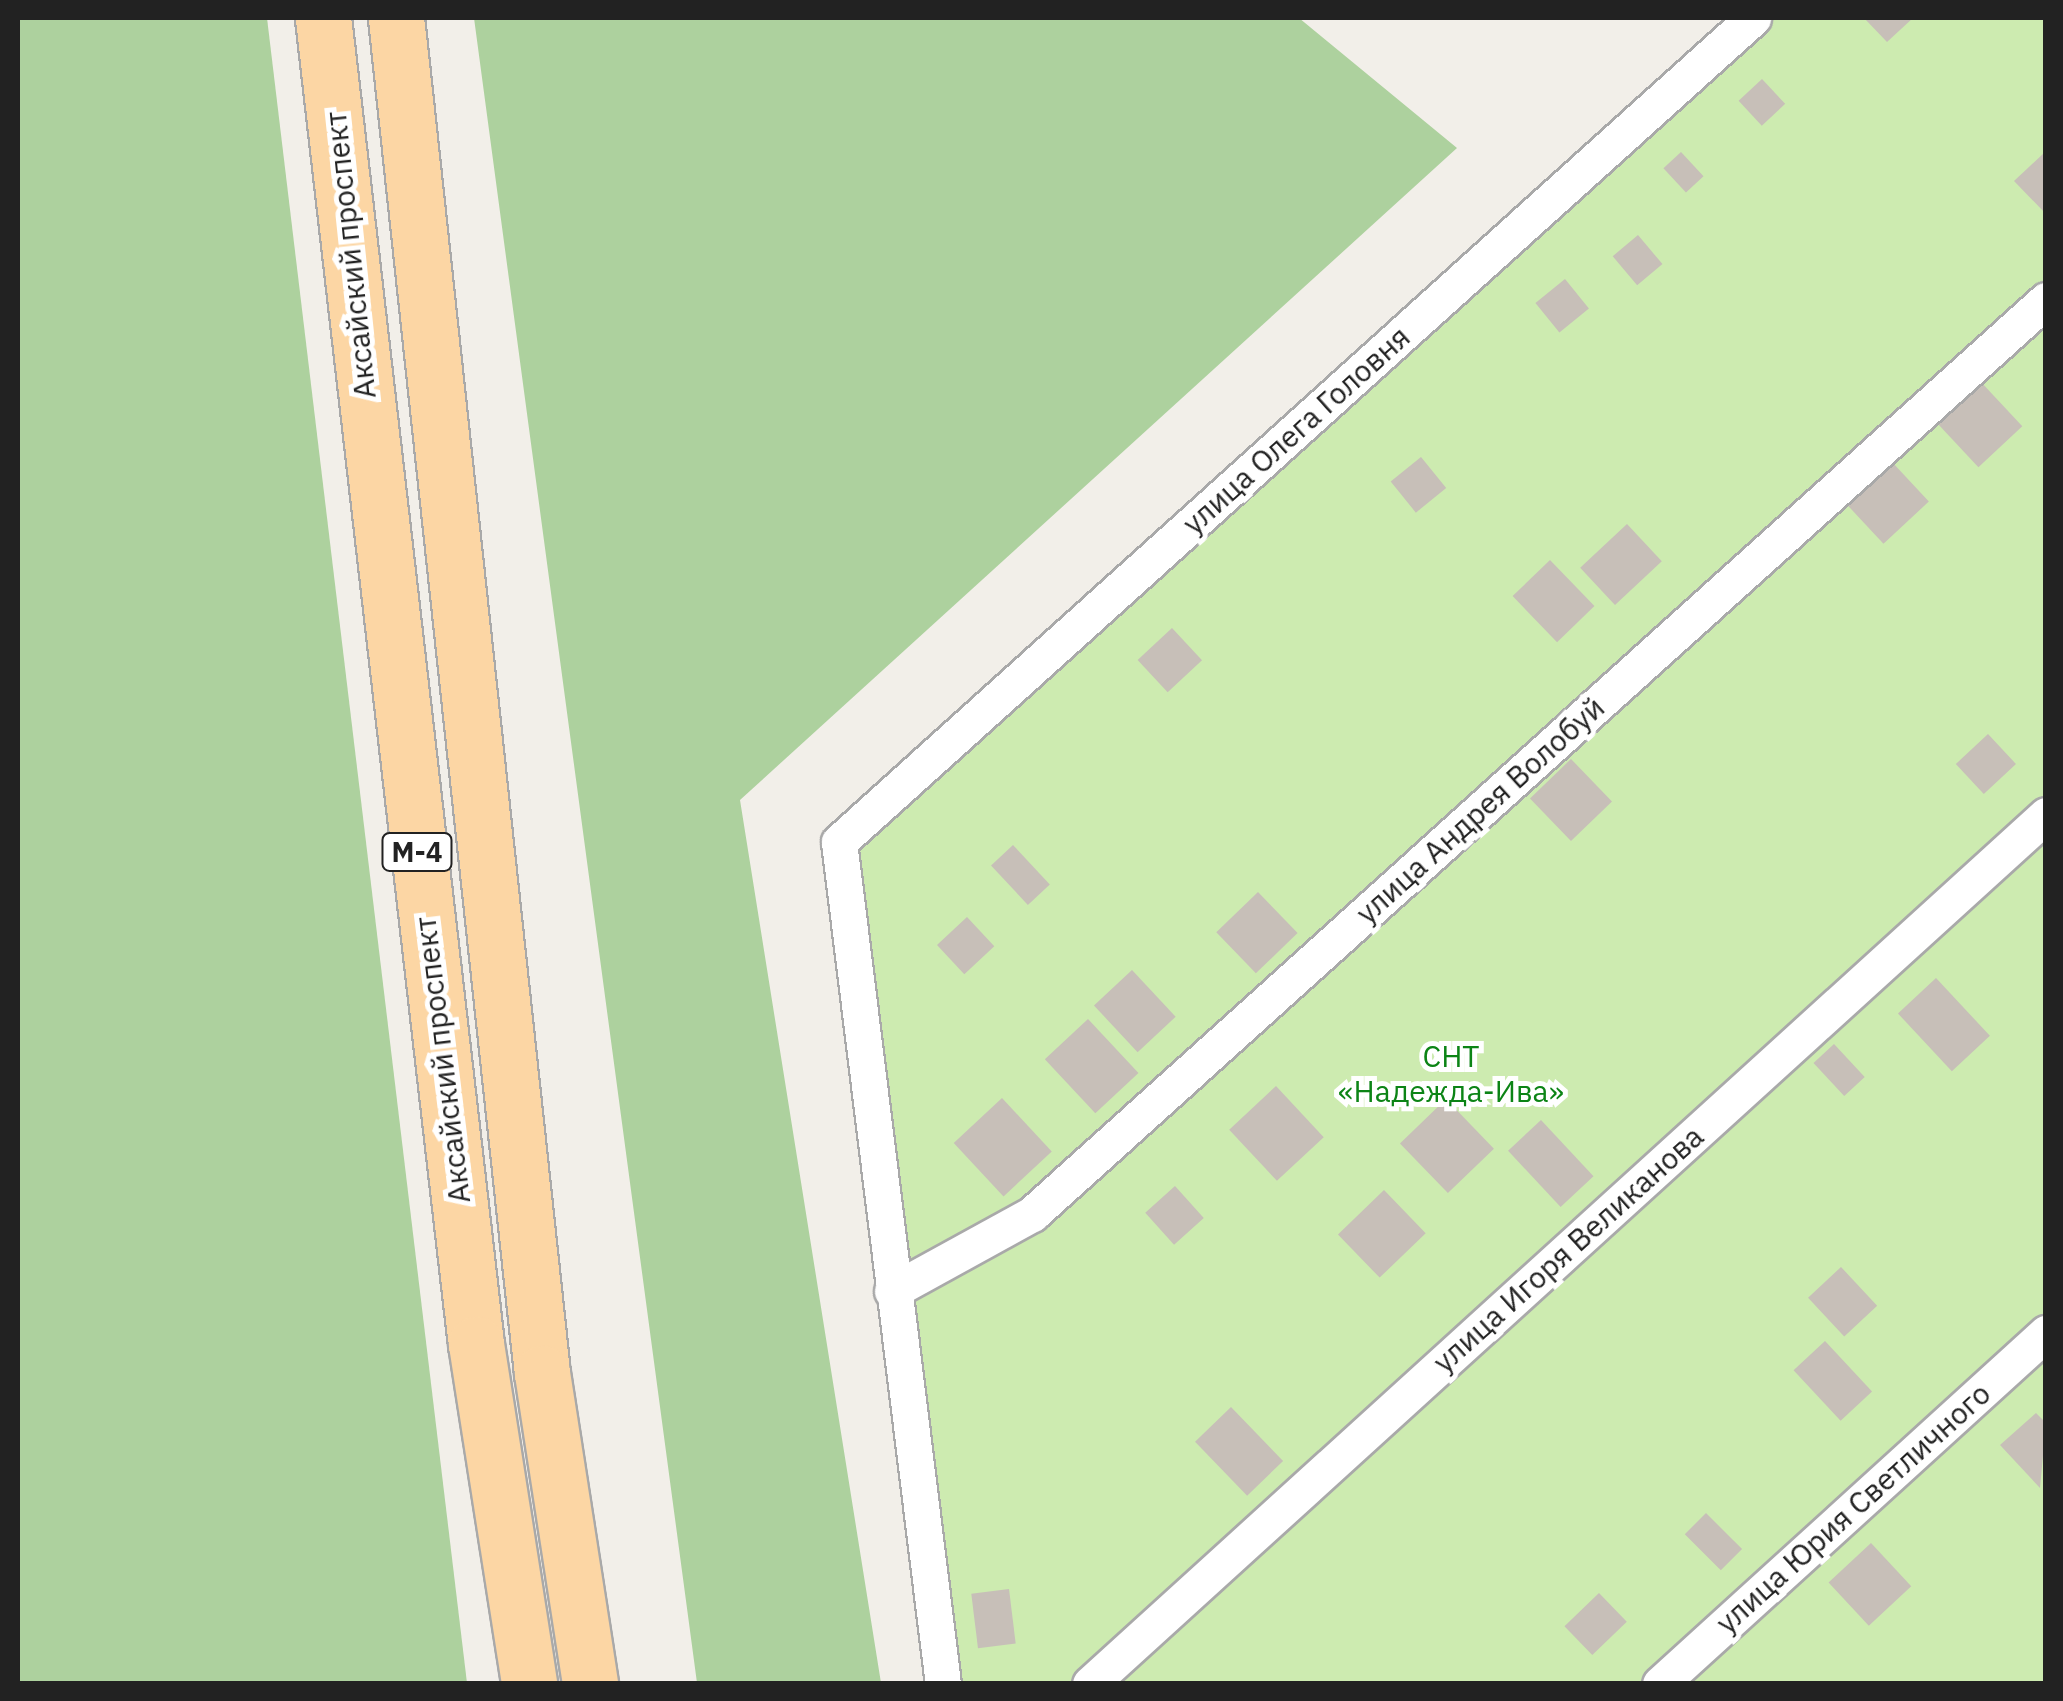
<!DOCTYPE html>
<meta charset="utf-8">
<style>
body{margin:0}
#map{position:relative;width:2063px;height:1701px;overflow:hidden;background:#f2efe9;font-family:"IBM Plex Sans",sans-serif}
div>[style]{position:absolute}
[style*='--x']{left:calc(var(--x)*1px);top:calc(var(--y)*1px);width:calc(var(--w)*1px);rotate:calc(var(--a)*1deg)}
.grass>*{inset:0;background:#cdebb0}
.forest>*{inset:0;background:#add19e}
.building>*{inset:0;background:#c7bfb8;transform-origin:0 0}
.roads{filter:drop-shadow(2px 0 #a9a9a9) drop-shadow(-2px 0 #a9a9a9) drop-shadow(0 2px #a9a9a9) drop-shadow(0 -2px #a9a9a9)}
.minor>*{height:35px;margin:-17.5px;padding:0 17.5px;transform-origin:17.5px;border-radius:17.5px;background:#fff}
.primary>*{height:55px;margin:-27.5px;padding:0 27.5px;transform-origin:27.5px;border-radius:27.5px;background:#fcd6a4}
span{translate:-50% -50%;white-space:nowrap;text-align:center;line-height:1.15;-webkit-text-stroke:10px #fff;paint-order:stroke}
.shield-label span{padding:2px 8px;background:#fff;border:2px solid;border-radius:8px;-webkit-text-stroke-width:0}
.shield-label{font-size:28px;color:#222;font-weight:700}
.street-label{font-size:30px;color:#222}
.park-label{font-size:30px;color:#0c8416}
.frame{position:absolute;inset:0;border:20px solid #222;pointer-events:none}
</style>
<div id="map">
<div class="grass">
<i style="clip-path:polygon(1744px 18px,2045px 18px,2045px 1683px,932px 1683px,821px 836px)"></i>
</div>
<div class="forest">
<i style="clip-path:polygon(18px 18px,267px 18px,467px 1683px,18px 1683px)"></i>
<i style="clip-path:polygon(474px 18px,1299px 18px,1457px 148px,740px 800px,881px 1683px,697px 1683px)"></i>
</div>
<div class="building">
<i style="clip-path:polygon(1864px 18px,1913px 18px,1887px 42px)"></i>
<i style="left:1762px;top:79px;width:34px;height:32px;rotate:47deg"></i>
<i style="clip-path:polygon(2046px 151px,2046px 214px,2014px 181px)"></i>
<i style="left:1681px;top:152px;width:33px;height:24px;rotate:47deg"></i>
<i style="left:1638px;top:235px;width:38px;height:33px;rotate:50deg"></i>
<i style="left:1565px;top:279px;width:38px;height:38px;rotate:51deg"></i>
<i style="left:1980px;top:381px;width:62px;height:60px;rotate:47deg"></i>
<i style="left:1421px;top:457px;width:40px;height:39px;rotate:51deg"></i>
<i style="left:1892px;top:462px;width:54px;height:62px;rotate:47deg"></i>
<i style="left:1627px;top:524px;width:51px;height:64px;rotate:47deg"></i>
<i style="left:1550px;top:560px;width:64px;height:52px;rotate:46deg"></i>
<i style="left:1172px;top:628px;width:44px;height:47px;rotate:47deg"></i>
<i style="left:1988px;top:734px;width:41px;height:44px;rotate:47deg"></i>
<i style="left:1571px;top:759px;width:59px;height:57px;rotate:46deg"></i>
<i style="left:1013px;top:845px;width:54px;height:30px;rotate:47deg"></i>
<i style="left:1258px;top:892px;width:57px;height:58px;rotate:46deg"></i>
<i style="left:967px;top:917px;width:40px;height:41px;rotate:47deg"></i>
<i style="left:1132px;top:970px;width:64px;height:52px;rotate:47deg"></i>
<i style="left:1936px;top:978px;width:79px;height:52px;rotate:47deg"></i>
<i style="left:1088px;top:1019px;width:74px;height:59px;rotate:47deg"></i>
<i style="left:1834px;top:1044px;width:45px;height:28px;rotate:47deg"></i>
<i style="left:1276px;top:1086px;width:70px;height:64px;rotate:47deg"></i>
<i style="left:1002px;top:1098px;width:73px;height:66px;rotate:47deg"></i>
<i style="left:1446px;top:1099px;width:69px;height:64px;rotate:46deg"></i>
<i style="left:1541px;top:1120px;width:77px;height:45px;rotate:47deg"></i>
<i style="left:1175px;top:1186px;width:43px;height:40px;rotate:48deg"></i>
<i style="left:1384px;top:1190px;width:60px;height:64px;rotate:46deg"></i>
<i style="left:1841px;top:1267px;width:53px;height:45px;rotate:47deg"></i>
<i style="left:1825px;top:1341px;width:69px;height:43px;rotate:47deg"></i>
<i style="left:1231px;top:1407px;width:75px;height:50px;rotate:46deg"></i>
<i style="clip-path:polygon(2036px 1413px,2046px 1423px,2040px 1488px,2000px 1445px)"></i>
<i style="left:1706px;top:1513px;width:51px;height:30px;rotate:45deg"></i>
<i style="left:1871px;top:1543px;width:59px;height:58px;rotate:47deg"></i>
<i style="left:1009px;top:1589px;width:55px;height:38px;rotate:83deg"></i>
<i style="left:1599px;top:1593px;width:40px;height:48px;rotate:46deg"></i>
</div>
<div class="roads">
<div class="minor">
<i style="--x:892;--y:1291;--w:160;--a:-28.8"></i>
<i style="--x:1032;--y:1214;--w:1365;--a:-42.03"></i>
<i style="--x:943;--y:1684;--w:848;--a:-97.04"></i>
<i style="--x:839;--y:842;--w:1231;--a:-42.04"></i>
<i style="--x:1090;--y:1684;--w:1292;--a:-42.27"></i>
<i style="--x:1660;--y:1684;--w:522;--a:-42.28"></i>
</div>
<div class="primary">
<i style="--x:323;--y:18;--w:1335;--a:83.42"></i>
<i style="--x:476;--y:1344;--w:344;--a:81.1"></i>
<i style="--x:396;--y:18;--w:1363;--a:83.85"></i>
<i style="--x:542;--y:1373;--w:315;--a:81.2"></i>
</div>
</div>
<div class="shield-label">
<span style="left:417px;top:852px">М-4</span>
</div>
<div class="street-label">
<span style="left:350px;top:255px;rotate:-96deg">Аксайский проспект</span>
<span style="left:1296px;top:430px;rotate:-42deg">улица Олега Головня</span>
<span style="left:1480px;top:810px;rotate:-42deg">улица Андрея Волобуй</span>
<span style="left:442px;top:1060px;rotate:-97deg">Аксайский проспект</span>
<span style="left:1568px;top:1249px;rotate:-42deg">улица Игоря Великанова</span>
<span style="left:1853px;top:1508px;rotate:-42deg">улица Юрия Светличного</span>
</div>
<div class="park-label">
<span style="left:1451px;top:1073px">СНТ<br>«Надежда-Ива»</span>
</div>
<div class="frame"></div>
</div>
